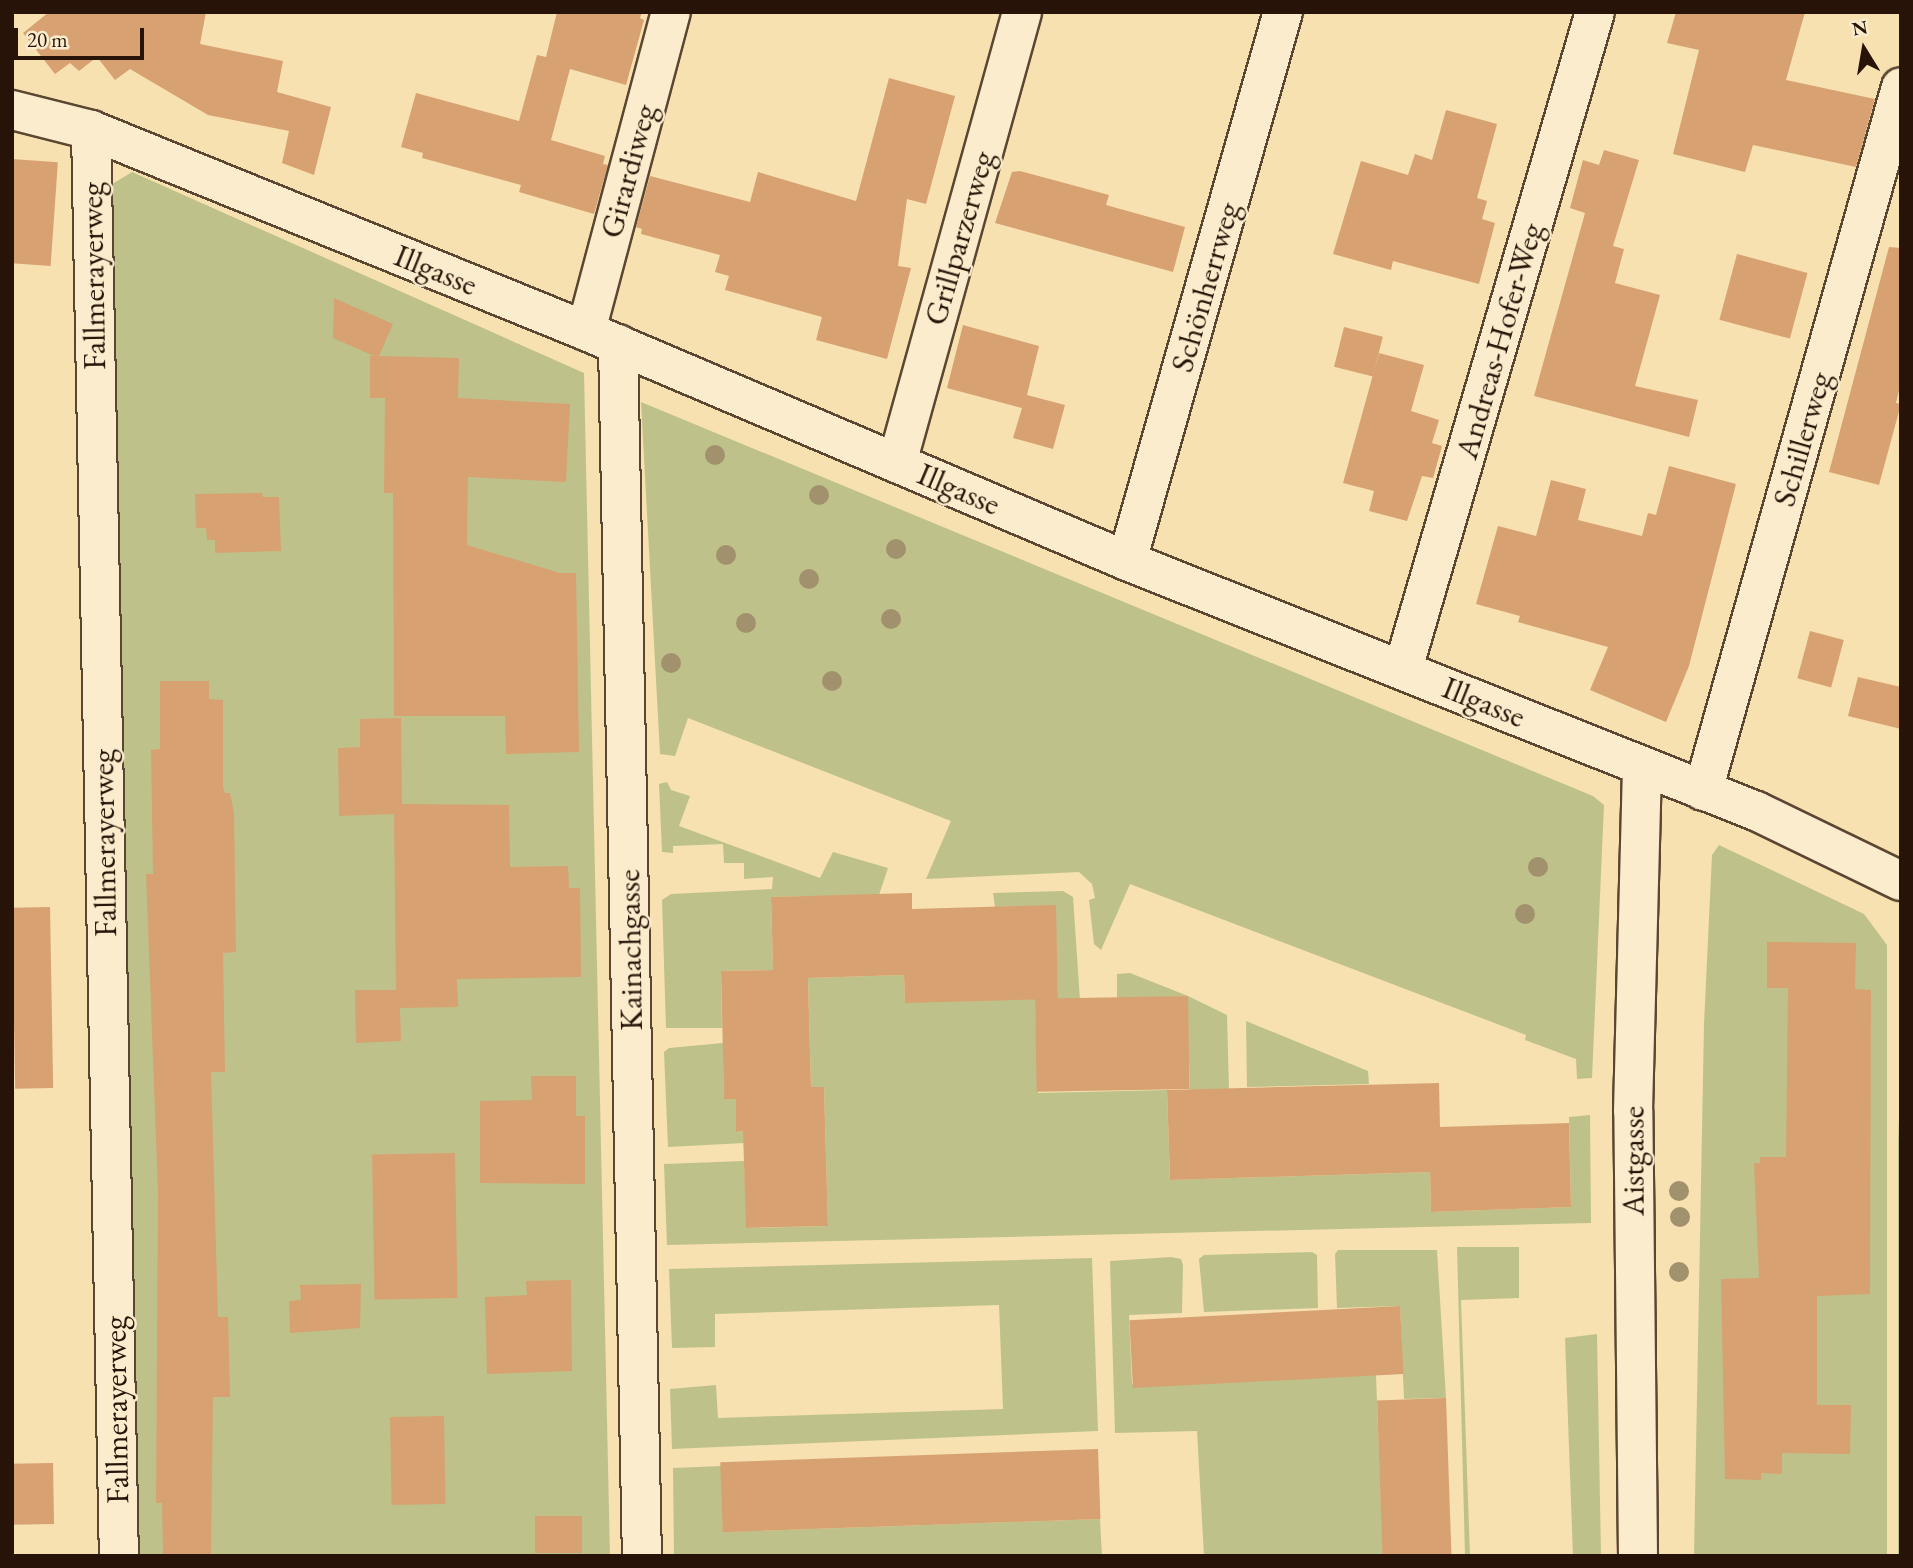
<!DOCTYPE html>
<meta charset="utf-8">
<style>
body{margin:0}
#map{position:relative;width:1913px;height:1568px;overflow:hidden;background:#f7e1b1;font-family:"EB Garamond",serif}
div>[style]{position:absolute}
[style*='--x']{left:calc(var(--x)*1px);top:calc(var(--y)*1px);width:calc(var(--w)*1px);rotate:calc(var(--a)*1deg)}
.green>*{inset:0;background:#bec28a}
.building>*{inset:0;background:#d8a171;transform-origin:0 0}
.roads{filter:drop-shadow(2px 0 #5b4632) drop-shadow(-2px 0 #5b4632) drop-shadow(0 2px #5b4632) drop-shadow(0 -2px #5b4632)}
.minor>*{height:38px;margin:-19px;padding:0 19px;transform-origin:19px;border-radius:19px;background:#faeccc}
.tertiary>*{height:38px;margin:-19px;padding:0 19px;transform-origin:19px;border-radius:19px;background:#faeccc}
.trees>*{width:20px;height:20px;margin:-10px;border-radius:50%;background:#a2916d}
span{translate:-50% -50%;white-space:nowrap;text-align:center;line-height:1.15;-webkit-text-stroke:5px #faeccc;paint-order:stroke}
.street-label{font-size:32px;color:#271307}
.frame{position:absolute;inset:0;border:14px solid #271307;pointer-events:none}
.north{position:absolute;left:1829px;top:14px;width:70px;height:70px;-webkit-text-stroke:5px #faeccc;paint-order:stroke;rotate:349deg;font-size:19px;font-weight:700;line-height:28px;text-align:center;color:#271307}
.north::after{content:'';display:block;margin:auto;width:24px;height:32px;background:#271307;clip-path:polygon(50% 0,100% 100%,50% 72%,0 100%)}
.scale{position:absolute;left:14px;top:28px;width:130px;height:32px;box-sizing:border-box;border:4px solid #271307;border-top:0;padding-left:9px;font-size:21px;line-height:24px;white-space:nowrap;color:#271307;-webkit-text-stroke:5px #faeccc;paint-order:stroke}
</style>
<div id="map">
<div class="green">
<i style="clip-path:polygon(132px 172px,584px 373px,610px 1556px,121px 1556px,104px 189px)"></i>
<i style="clip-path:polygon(641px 402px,1593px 796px,1604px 805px,1592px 1078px,1577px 1079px,1576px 1059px,1525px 1040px,1526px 1035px,1130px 884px,1101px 950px,1094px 944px,1089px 900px,1095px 898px,1092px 884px,1079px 872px,926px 879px,951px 821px,688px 718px,675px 756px,660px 754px)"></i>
<i style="clip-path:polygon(667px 782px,671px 790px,690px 796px,679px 826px,820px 878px,833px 852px,888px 868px,879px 895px,771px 897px,773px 970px,721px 971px,722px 1028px,666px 1028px,662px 900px,671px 894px,772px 889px,773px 877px,744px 879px,744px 863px,724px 863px,723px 844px,673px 846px,673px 853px,662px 852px,659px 784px)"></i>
<i style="clip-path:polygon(1719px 845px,1864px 914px,1887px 945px,1887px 1556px,1694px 1556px,1704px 1024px,1712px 855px)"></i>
<i style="clip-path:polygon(1063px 891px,1073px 897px,1080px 1000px,1058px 1000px,1055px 906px,995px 907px,993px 893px)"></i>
<i style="clip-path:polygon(1130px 973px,1188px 996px,1227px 1015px,1229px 1089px,1190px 1090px,1187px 996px,1117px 999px,1117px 974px)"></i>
<i style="clip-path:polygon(904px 975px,905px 1002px,1035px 999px,1038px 1093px,1167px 1090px,1170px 1180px,1430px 1172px,1431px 1212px,1571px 1207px,1569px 1117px,1590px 1115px,1591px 1223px,667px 1245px,664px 1164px,744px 1161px,747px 1228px,828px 1226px,824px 1087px,811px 1087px,808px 978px)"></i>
<i style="clip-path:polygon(1246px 1021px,1368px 1071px,1369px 1084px,1247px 1087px)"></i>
<i style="clip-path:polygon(723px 1043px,724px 1099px,736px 1099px,736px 1132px,744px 1131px,744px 1143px,668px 1147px,664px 1052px,669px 1048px)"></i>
<i style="clip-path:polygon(1901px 1069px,1901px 1556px,1898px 1556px,1898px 1142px)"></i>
<i style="clip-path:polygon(1457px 1247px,1519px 1247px,1519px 1298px,1461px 1300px,1470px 1556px,1465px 1556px)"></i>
<i style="clip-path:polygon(1338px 1250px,1437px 1250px,1446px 1398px,1404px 1399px,1400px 1306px,1337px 1308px,1335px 1254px)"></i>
<i style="clip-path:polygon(1312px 1252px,1317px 1255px,1318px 1308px,1204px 1312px,1199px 1259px,1204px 1255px)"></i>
<i style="clip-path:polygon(1171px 1257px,1181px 1259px,1183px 1265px,1182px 1313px,1129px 1315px,1132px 1384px,1376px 1375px,1383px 1556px,1204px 1556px,1197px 1431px,1115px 1433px,1110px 1261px)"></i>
<i style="clip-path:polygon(1092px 1258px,1098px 1431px,672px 1449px,670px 1389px,716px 1385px,718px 1418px,1003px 1409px,999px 1305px,715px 1314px,715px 1347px,672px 1348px,669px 1269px)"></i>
<i style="clip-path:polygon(1597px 1334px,1601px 1556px,1573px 1556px,1565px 1338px)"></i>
<i style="clip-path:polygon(721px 1466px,723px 1532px,1100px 1519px,1102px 1556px,674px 1556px,673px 1468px)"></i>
</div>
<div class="building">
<i style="clip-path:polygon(49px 12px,206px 12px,200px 44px,283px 61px,277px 92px,331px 107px,314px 175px,282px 163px,289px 131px,208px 115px,130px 69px,115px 80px,97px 57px,79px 71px,70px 63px,55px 74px,23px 33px)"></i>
<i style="clip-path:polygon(557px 12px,642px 12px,640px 18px,644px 20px,626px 85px,570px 69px,551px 140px,605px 156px,603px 164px,608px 165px,594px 214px,519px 192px,521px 185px,422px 158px,423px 153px,401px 147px,416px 93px,519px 121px,537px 55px,546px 57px)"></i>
<i style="clip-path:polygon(1676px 12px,1805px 12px,1786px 80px,1875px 99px,1856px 167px,1753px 145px,1745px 172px,1673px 154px,1699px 50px,1667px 43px)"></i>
<i style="clip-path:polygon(889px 78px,955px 96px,926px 204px,907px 199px,898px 266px,911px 268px,887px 359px,816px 340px,822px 317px,725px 290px,729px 276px,715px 272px,720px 255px,641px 234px,642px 229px,636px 227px,650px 176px,750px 202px,758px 172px,856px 201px)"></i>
<i style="clip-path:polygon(1446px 110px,1497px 124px,1477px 198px,1487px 201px,1482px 219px,1495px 223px,1479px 284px,1393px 261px,1391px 270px,1333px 254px,1361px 161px,1408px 175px,1415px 154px,1432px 160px)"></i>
<i style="clip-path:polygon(1604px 150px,1639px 160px,1613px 246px,1624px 249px,1615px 283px,1660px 295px,1635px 386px,1698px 400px,1689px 437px,1534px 396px,1585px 213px,1570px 208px,1583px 160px,1599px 165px)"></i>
<i style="left:12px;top:159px;width:46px;height:104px;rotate:4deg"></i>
<i style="clip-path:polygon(1020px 171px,1109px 195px,1106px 205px,1185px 227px,1173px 272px,995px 223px,1012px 172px)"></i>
<i style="clip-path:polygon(1889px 247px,1901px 248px,1901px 382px,1896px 403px,1901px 404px,1879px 485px,1829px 472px)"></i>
<i style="left:1737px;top:254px;width:73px;height:68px;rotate:15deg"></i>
<i style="clip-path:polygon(334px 298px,393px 324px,379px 356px,459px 358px,458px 398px,570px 404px,566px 482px,468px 477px,467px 545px,560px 573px,576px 573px,579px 752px,506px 754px,505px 716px,394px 716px,393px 493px,384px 493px,385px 398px,370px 398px,370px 356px,374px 356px,333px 338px)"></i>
<i style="clip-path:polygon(963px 325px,1039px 346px,1027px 395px,1065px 405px,1053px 449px,1013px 438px,1022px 408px,947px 388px)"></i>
<i style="left:1344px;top:327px;width:40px;height:41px;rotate:14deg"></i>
<i style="clip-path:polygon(1379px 353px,1424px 365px,1411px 411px,1439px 420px,1432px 443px,1442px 446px,1433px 478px,1422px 476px,1407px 521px,1369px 511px,1374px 491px,1343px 483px)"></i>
<i style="clip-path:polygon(1669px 466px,1736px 484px,1689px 666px,1666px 722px,1590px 690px,1608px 647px,1518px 622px,1520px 616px,1476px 604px,1498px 526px,1536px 536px,1551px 480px,1586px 489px,1578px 520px,1642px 536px,1648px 513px,1656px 515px)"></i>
<i style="clip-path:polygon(262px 493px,263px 497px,279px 497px,281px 551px,215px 553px,215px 540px,207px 540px,206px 528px,196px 528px,195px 494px)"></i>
<i style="left:1810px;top:631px;width:35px;height:49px;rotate:15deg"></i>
<i style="clip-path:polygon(1858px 677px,1901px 687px,1901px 729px,1848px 716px)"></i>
<i style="clip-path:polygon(160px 681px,209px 681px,209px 699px,223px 700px,223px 786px,225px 793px,230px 793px,234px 812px,236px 952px,223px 953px,225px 1072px,211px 1072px,218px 1317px,228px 1317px,230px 1397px,213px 1397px,211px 1556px,163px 1556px,162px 1503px,156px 1503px,158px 1192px,146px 874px,153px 874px,151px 750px,160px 749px)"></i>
<i style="clip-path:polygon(401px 718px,402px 804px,509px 805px,510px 867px,568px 866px,569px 888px,580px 888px,581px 977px,457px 979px,458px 1007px,400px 1008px,401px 1041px,356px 1043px,355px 990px,396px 990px,394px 814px,339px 816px,338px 748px,360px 747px,360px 719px)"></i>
<i style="clip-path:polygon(912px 893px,912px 909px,1056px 905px,1058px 999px,905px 1003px,904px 975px,808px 978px,811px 1087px,824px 1087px,828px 1226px,746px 1228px,743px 1131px,736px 1132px,736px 1099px,724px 1099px,721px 971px,773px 970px,771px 897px)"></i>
<i style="left:50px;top:907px;width:181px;height:38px;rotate:89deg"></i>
<i style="clip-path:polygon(1767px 942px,1856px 943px,1855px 989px,1871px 990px,1870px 1294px,1817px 1296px,1817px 1405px,1851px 1405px,1850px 1454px,1782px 1453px,1782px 1474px,1761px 1473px,1761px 1480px,1725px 1479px,1721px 1279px,1759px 1278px,1754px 1163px,1760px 1163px,1760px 1157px,1786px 1157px,1788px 988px,1767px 988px)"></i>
<i style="left:1188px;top:996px;width:93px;height:153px;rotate:89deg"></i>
<i style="clip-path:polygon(531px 1076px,576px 1076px,576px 1116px,585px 1116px,585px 1184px,480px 1183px,480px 1101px,532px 1100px)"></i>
<i style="clip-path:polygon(1439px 1083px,1440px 1127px,1569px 1123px,1571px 1207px,1431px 1212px,1430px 1172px,1170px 1180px,1167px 1090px)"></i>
<i style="left:455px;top:1153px;width:145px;height:83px;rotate:89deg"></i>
<i style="clip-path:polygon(571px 1280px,572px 1371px,487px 1374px,485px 1297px,527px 1295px,526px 1281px)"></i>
<i style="clip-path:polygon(361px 1284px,360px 1328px,290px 1333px,289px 1301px,301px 1300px,300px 1285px)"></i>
<i style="left:1400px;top:1306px;width:68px;height:271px;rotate:87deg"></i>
<i style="left:1446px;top:1398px;width:158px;height:69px;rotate:88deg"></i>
<i style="left:444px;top:1416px;width:88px;height:54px;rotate:89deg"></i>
<i style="left:1098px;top:1449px;width:70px;height:378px;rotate:88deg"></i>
<i style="left:53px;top:1463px;width:61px;height:41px;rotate:89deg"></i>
<i style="left:582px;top:1516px;width:37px;height:47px;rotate:90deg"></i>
</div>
<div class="roads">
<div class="minor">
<i style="--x:91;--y:130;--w:1426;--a:88.88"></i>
<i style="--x:586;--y:331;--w:330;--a:-75.1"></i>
<i style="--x:618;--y:344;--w:1212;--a:88.87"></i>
<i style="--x:897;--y:463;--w:468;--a:-74.5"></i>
<i style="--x:1127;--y:561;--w:571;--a:-74.14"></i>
<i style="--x:1403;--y:669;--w:684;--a:-73.71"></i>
<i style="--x:1703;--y:791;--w:731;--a:-74.29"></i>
<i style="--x:1638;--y:1556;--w:445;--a:-90.6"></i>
<i style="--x:1633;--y:1111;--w:344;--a:-88.5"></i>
</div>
<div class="tertiary">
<i style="--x:12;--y:110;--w:81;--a:14.2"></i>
<i style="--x:91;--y:130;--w:534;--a:22.1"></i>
<i style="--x:586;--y:331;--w:588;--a:23.03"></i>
<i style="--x:1127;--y:561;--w:677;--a:21.68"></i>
<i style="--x:1756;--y:811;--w:161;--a:25.8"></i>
</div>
</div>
<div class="trees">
<i style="left:715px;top:455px"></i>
<i style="left:819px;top:495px"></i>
<i style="left:896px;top:549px"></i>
<i style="left:726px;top:555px"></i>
<i style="left:809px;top:579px"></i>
<i style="left:891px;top:619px"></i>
<i style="left:746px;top:623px"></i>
<i style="left:671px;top:663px"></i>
<i style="left:832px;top:681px"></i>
<i style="left:1538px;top:867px"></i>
<i style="left:1525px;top:914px"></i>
<i style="left:1679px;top:1191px"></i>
<i style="left:1680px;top:1217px"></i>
<i style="left:1679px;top:1272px"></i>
</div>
<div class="street-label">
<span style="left:628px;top:171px;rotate:-75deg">Girardiweg</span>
<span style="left:959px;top:238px;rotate:-74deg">Grillparzerweg</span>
<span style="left:436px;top:270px;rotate:22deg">Illgasse</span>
<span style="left:93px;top:276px;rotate:-91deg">Fallmerayerweg</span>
<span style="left:1205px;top:287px;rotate:-74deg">Schönherrweg</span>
<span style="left:1499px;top:341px;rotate:-74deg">Andreas-Hofer-Weg</span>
<span style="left:1802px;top:439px;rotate:-74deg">Schillerweg</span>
<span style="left:959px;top:489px;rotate:23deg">Illgasse</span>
<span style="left:1484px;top:702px;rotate:22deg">Illgasse</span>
<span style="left:104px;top:843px;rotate:-91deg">Fallmerayerweg</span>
<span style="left:630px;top:950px;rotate:-91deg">Kainachgasse</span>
<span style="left:1633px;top:1161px;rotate:-90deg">Aistgasse</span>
<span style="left:116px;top:1410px;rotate:-91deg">Fallmerayerweg</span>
</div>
<div class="frame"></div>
<div class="north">N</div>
<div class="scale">20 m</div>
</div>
